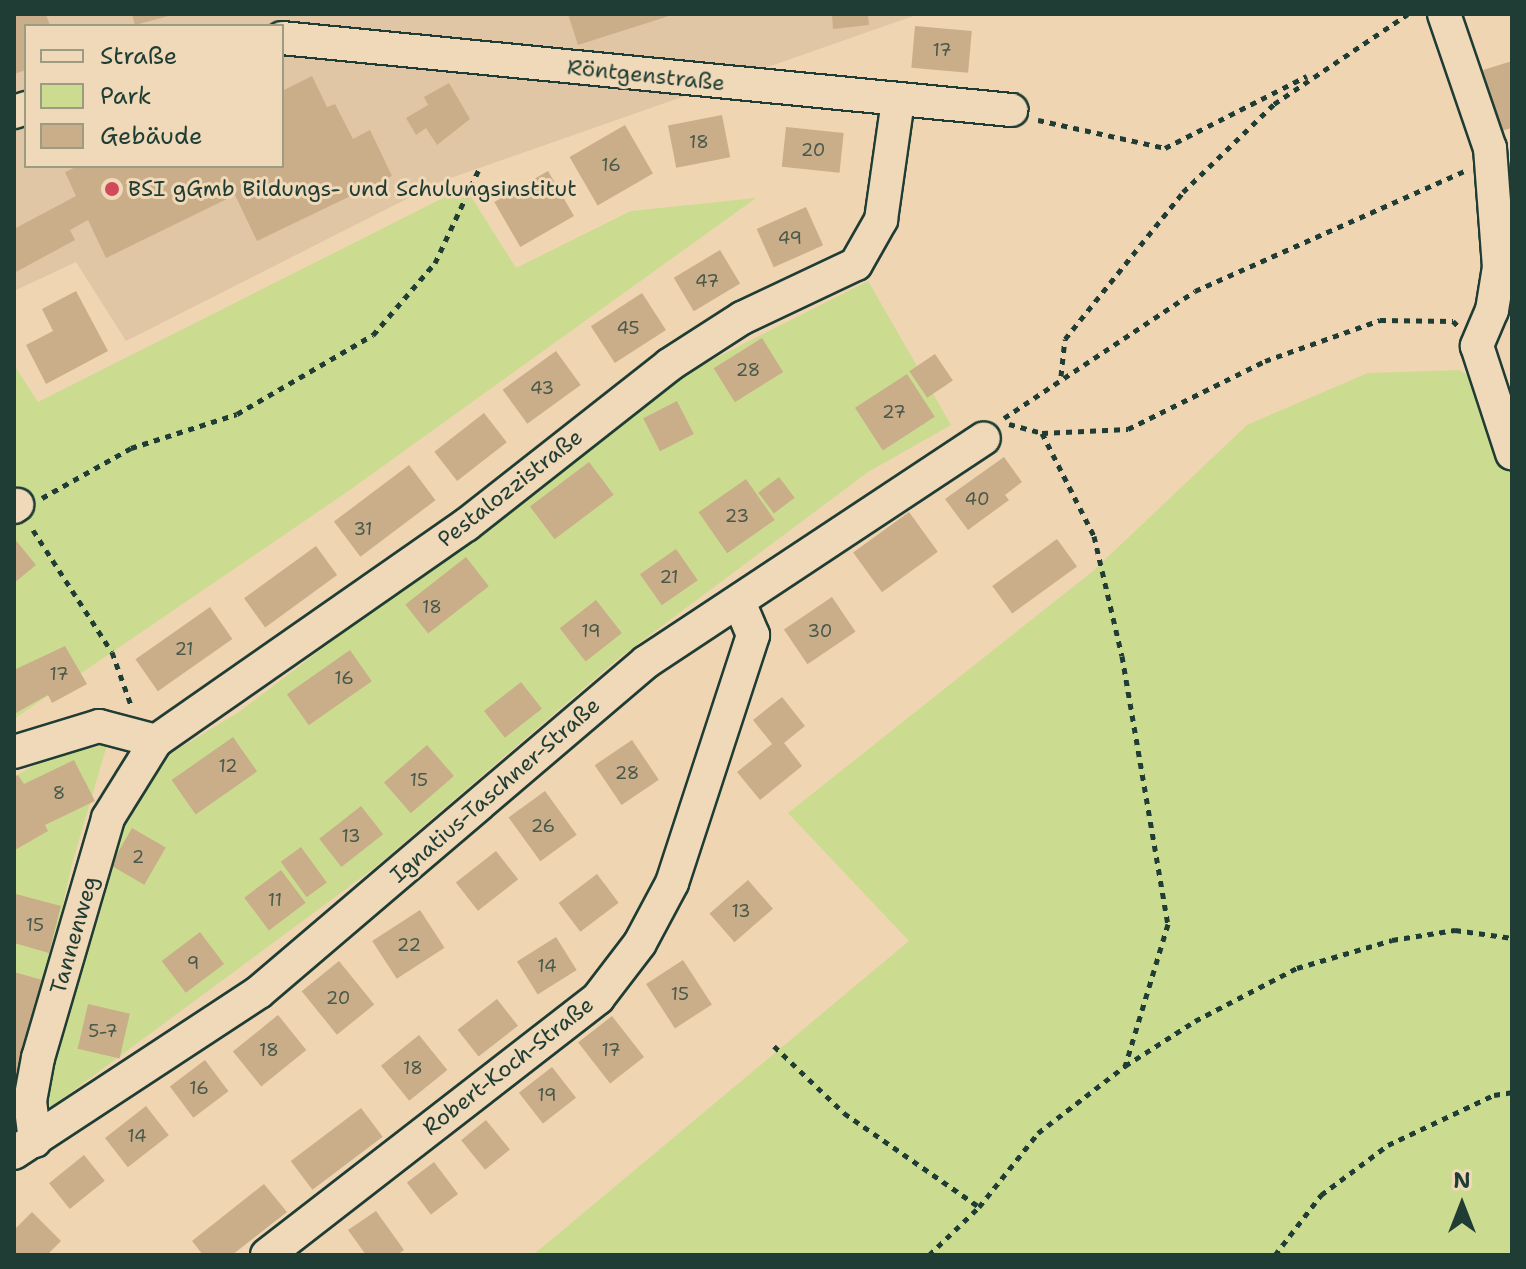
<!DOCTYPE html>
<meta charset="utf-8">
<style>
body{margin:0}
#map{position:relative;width:1526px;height:1269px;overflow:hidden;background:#efd5b2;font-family:"Shantell Sans",sans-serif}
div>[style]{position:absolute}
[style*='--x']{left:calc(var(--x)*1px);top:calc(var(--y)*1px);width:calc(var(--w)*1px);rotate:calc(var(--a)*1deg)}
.built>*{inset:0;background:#e0c6a4}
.green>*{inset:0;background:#cbdc90}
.building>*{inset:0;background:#caae8a;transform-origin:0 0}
.path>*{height:5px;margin-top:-2.5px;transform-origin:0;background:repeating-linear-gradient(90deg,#1f3d34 0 6px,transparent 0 12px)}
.roads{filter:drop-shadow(2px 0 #1f3d34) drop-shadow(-2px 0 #1f3d34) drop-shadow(0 2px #1f3d34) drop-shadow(0 -2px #1f3d34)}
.street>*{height:32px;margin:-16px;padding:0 16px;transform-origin:16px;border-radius:16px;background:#f0d9b8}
.dots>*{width:22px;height:22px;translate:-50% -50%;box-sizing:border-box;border:4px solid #f0d9b8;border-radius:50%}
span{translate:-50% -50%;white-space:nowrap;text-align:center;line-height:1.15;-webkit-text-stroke:6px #f0d9b8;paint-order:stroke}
.number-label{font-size:18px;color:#4a594a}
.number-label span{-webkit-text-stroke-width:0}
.street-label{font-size:22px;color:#1f3d34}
.poi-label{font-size:22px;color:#1f3d34}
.left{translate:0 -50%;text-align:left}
.frame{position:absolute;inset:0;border:16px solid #1f3d34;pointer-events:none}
.legend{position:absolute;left:24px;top:24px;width:260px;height:144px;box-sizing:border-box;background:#f0d9b8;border:2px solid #9c9b83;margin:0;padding:10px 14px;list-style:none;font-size:24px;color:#1f3d34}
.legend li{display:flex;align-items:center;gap:16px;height:40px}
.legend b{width:40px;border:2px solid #9c9b83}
.north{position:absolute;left:1422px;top:1165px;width:80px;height:80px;-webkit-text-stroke:6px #f0d9b8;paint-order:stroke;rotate:0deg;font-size:22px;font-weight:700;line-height:32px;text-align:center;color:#1f3d34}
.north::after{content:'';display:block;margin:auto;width:28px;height:36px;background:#1f3d34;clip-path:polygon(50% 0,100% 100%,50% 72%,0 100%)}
</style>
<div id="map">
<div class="built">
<i style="clip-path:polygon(evenodd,14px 14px,919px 14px,442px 181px,126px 341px,76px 262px,14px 291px,14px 14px,26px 26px,282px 26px,282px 166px,26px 166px,26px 26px)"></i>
</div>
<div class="green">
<i style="clip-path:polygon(465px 187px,516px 268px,631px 211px,756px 198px,347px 492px,14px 719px,14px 365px,38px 402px)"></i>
<i style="clip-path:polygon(868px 281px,951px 425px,868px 472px,619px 658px,373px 869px,51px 1107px,45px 1090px,119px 818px,168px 755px,239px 712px,682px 375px)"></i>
<i style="clip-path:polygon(1460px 370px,1512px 408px,1512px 1255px,533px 1255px,909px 941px,788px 813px,1093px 571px,1247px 425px,1368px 373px)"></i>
<i style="clip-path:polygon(107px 745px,72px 864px,14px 1124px,14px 777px,51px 755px)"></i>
</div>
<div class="building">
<i style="clip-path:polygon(14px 14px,46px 14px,50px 26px,26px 26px,26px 70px,14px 74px)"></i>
<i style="clip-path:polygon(132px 14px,172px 14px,172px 15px,135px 25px)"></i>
<i style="clip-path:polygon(568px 14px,671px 14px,672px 15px,578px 45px)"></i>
<i style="clip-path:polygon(832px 14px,868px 14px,869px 25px,833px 29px)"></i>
<i style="left:915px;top:26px;width:57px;height:42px;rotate:5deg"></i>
<i style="clip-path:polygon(1512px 61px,1512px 128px,1501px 131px,1483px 70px)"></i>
<i style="clip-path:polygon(312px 76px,327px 107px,335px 104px,353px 139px,370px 130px,392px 176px,257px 241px,235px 195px,106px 258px,88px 220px,70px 230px,75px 240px,14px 273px,14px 229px,76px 196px,65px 172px,78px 166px,282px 166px,282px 91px)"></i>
<i style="clip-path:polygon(449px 83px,470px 119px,437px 145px,426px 128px,416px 135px,406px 118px,428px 105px,424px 97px)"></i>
<i style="left:722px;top:115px;width:43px;height:55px;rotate:79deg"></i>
<i style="left:625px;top:125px;width:56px;height:64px;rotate:60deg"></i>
<i style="left:786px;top:127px;width:58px;height:40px;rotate:6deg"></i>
<i style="left:548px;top:171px;width:52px;height:62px;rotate:60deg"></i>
<i style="left:806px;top:207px;width:42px;height:54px;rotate:66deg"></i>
<i style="left:720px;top:250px;width:39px;height:54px;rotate:59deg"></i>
<i style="clip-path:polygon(76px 291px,108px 351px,46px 384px,26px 345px,53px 331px,42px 309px)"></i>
<i style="left:642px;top:293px;width:44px;height:61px;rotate:57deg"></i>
<i style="left:762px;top:338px;width:40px;height:57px;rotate:58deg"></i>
<i style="left:556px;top:351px;width:42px;height:66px;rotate:54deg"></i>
<i style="left:935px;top:354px;width:32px;height:31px;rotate:56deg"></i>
<i style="left:907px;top:374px;width:51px;height:62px;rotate:57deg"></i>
<i style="left:677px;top:401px;width:37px;height:38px;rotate:63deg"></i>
<i style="left:484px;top:413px;width:37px;height:63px;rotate:52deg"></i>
<i style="clip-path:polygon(1004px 457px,1022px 482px,1005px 495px,1009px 500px,968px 530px,945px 499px)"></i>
<i style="left:589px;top:462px;width:41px;height:74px;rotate:53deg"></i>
<i style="left:409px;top:465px;width:44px;height:94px;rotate:53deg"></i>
<i style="left:779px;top:477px;width:26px;height:26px;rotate:53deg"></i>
<i style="left:746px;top:479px;width:50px;height:58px;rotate:55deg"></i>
<i style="left:909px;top:512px;width:49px;height:69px;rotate:54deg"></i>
<i style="clip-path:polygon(14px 538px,36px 565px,14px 583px)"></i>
<i style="left:1057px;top:539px;width:34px;height:80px;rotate:54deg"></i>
<i style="left:316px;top:546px;width:36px;height:89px;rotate:54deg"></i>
<i style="left:676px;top:549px;width:38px;height:44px;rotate:55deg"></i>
<i style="left:466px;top:557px;width:37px;height:77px;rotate:52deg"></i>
<i style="left:832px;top:597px;width:42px;height:58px;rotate:56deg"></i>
<i style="left:596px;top:600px;width:42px;height:46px;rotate:52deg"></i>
<i style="left:210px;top:607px;width:39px;height:91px;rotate:55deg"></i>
<i style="clip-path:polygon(65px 646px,87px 684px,52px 703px,48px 695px,14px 714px,14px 670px)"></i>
<i style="left:350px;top:650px;width:38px;height:77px;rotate:55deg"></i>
<i style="left:521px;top:682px;width:34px;height:47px;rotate:52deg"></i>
<i style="clip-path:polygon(782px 697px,805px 726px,784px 743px,802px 766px,760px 800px,737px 772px,772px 744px,753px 720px)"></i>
<i style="left:233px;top:737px;width:42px;height:75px;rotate:55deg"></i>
<i style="left:632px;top:740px;width:48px;height:45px;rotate:56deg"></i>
<i style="left:427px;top:745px;width:41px;height:57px;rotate:49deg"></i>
<i style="clip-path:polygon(74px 760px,95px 801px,45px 825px,48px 831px,15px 850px,14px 777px,18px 775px,24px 784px)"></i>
<i style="left:545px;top:791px;width:54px;height:45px;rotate:54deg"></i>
<i style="left:361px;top:806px;width:36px;height:53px;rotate:52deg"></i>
<i style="left:132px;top:828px;width:39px;height:43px;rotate:30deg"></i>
<i style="left:301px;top:847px;width:44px;height:25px;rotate:54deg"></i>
<i style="left:496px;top:851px;width:36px;height:51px;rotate:52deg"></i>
<i style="left:281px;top:870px;width:41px;height:46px;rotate:53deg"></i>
<i style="left:597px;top:874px;width:36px;height:48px;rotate:53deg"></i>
<i style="left:748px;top:880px;width:38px;height:51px;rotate:49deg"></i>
<i style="clip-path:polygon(16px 894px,61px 906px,49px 953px,14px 943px)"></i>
<i style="left:420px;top:910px;width:45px;height:57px;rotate:57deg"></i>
<i style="left:200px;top:932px;width:40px;height:48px;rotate:53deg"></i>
<i style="left:556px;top:937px;width:39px;height:46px;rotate:58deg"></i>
<i style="left:683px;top:960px;width:53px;height:44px;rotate:57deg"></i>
<i style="left:339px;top:961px;width:56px;height:48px;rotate:51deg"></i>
<i style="clip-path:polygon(14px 972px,53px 983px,15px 1122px,14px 1122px)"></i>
<i style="left:497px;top:999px;width:34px;height:50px;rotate:52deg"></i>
<i style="left:88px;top:1004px;width:43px;height:46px;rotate:13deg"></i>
<i style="left:278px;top:1015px;width:45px;height:58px;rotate:51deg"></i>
<i style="left:612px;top:1016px;width:52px;height:43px;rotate:52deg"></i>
<i style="left:419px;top:1035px;width:45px;height:49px;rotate:51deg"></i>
<i style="left:205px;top:1060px;width:39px;height:44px;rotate:53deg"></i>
<i style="left:552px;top:1067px;width:39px;height:42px;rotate:52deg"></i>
<i style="left:146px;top:1106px;width:37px;height:52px;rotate:52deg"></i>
<i style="left:361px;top:1108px;width:36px;height:88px;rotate:53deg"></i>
<i style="left:486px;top:1120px;width:38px;height:32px;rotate:51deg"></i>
<i style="left:84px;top:1155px;width:33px;height:45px;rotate:51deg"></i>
<i style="left:434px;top:1162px;width:40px;height:34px;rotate:53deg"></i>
<i style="clip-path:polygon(264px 1184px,287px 1212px,232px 1255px,203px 1255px,192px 1241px)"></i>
<i style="clip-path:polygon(376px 1211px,404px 1250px,397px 1255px,366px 1255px,348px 1230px)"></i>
<i style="clip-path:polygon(32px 1212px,61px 1241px,47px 1255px,14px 1255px,14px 1230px)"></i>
</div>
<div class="path">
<i style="--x:1038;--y:120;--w:130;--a:12.4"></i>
<i style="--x:1165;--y:148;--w:159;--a:-26.9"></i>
<i style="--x:1061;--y:376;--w:37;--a:-84"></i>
<i style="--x:1065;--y:339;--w:189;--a:-51.2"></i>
<i style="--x:1183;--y:192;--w:127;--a:-44"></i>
<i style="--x:1274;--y:104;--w:161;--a:-33.9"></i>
<i style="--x:1004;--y:418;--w:229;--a:-33.6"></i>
<i style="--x:1195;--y:291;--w:295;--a:-24"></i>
<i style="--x:1009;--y:424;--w:34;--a:15"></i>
<i style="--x:1042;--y:433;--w:86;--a:-2.7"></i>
<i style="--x:1128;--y:429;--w:153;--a:-26.4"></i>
<i style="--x:1265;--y:361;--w:122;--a:-19.6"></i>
<i style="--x:1380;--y:320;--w:73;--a:0.8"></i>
<i style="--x:1453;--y:321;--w:6;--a:45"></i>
<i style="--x:1042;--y:433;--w:115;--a:63.2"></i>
<i style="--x:1094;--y:536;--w:123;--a:76.9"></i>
<i style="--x:1122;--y:656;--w:272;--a:80.3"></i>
<i style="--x:1168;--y:924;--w:148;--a:106.8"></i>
<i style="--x:42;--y:498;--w:102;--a:-29.3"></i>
<i style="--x:131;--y:448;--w:111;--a:-17.8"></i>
<i style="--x:237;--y:414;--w:157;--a:-30.2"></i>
<i style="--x:373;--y:335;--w:95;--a:-49.3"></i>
<i style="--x:435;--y:263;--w:104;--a:-64.9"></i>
<i style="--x:33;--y:530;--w:145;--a:57.1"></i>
<i style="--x:112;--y:652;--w:56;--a:70.3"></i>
<i style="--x:774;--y:1046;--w:97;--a:43.7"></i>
<i style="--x:844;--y:1113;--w:165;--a:34.8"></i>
<i style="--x:929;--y:1255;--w:69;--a:-43.8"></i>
<i style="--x:979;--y:1207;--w:95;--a:-51.4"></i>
<i style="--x:1038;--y:1133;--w:110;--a:-37.6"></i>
<i style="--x:1125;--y:1066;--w:83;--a:-32.7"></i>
<i style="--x:1195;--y:1021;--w:115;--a:-27.5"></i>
<i style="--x:1297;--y:968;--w:99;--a:-16.4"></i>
<i style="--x:1392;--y:940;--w:64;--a:-9"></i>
<i style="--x:1455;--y:930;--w:58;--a:8"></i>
<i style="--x:1275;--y:1255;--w:76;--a:-52.5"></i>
<i style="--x:1321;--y:1195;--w:84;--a:-36.7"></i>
<i style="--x:1388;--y:1145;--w:117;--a:-25.3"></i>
<i style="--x:1494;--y:1095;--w:18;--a:-9"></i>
</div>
<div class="roads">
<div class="street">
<i style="--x:1444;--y:14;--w:142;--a:71.1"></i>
<i style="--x:1490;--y:148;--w:119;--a:85.7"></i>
<i style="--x:1499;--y:267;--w:44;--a:99.2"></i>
<i style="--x:1492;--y:310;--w:39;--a:113"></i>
<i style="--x:1477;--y:346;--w:113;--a:71.9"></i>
<i style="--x:282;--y:38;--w:733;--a:5.64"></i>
<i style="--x:14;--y:112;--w:13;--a:-18"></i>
<i style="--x:14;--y:507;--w:4;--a:-34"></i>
<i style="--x:14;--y:752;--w:89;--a:-17"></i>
<i style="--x:99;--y:726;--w:59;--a:14.7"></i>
<i style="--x:35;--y:1141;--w:40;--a:-97.1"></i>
<i style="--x:30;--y:1101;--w:44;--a:-79.5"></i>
<i style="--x:38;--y:1058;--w:250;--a:-73.7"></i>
<i style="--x:108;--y:818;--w:91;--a:-58.1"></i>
<i style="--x:156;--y:741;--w:378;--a:-34.9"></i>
<i style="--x:466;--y:525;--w:258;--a:-38.2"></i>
<i style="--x:669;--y:365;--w:87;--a:-32.8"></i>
<i style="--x:742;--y:318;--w:126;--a:-25.3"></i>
<i style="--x:856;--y:264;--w:51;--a:-60.4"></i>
<i style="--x:881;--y:220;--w:120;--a:-81.9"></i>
<i style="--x:14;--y:1153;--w:293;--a:-33.3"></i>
<i style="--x:259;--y:992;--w:509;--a:-40.45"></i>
<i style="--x:646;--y:662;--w:405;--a:-33.5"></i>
<i style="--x:267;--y:1255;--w:419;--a:-37.8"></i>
<i style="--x:598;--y:998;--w:69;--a:-52.6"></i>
<i style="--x:640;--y:943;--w:68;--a:-61.9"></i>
<i style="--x:672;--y:883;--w:261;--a:-71.9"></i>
<i style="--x:753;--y:635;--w:36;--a:-113"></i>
</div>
</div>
<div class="dots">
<i style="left:112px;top:189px;background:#d1495b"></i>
</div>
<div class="number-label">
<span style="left:942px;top:50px">17</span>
<span style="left:699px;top:142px">18</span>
<span style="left:813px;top:150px">20</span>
<span style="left:611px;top:165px">16</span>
<span style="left:790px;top:238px">49</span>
<span style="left:707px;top:281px">47</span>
<span style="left:628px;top:328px">45</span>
<span style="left:748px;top:370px">28</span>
<span style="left:542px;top:388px">43</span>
<span style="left:894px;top:412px">27</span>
<span style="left:977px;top:499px">40</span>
<span style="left:737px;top:516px">23</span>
<span style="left:363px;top:529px">31</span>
<span style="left:669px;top:577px">21</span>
<span style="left:432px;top:607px">18</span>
<span style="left:591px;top:631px">19</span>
<span style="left:820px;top:631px">30</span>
<span style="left:184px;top:649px">21</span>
<span style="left:59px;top:674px">17</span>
<span style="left:344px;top:678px">16</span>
<span style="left:228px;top:766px">12</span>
<span style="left:627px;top:773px">28</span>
<span style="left:419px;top:780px">15</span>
<span style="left:59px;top:793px">8</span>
<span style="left:543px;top:826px">26</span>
<span style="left:351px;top:836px">13</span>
<span style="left:138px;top:857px">2</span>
<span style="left:275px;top:900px">11</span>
<span style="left:741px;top:911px">13</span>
<span style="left:35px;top:925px">15</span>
<span style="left:409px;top:945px">22</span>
<span style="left:193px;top:963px">9</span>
<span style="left:547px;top:966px">14</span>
<span style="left:680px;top:994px">15</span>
<span style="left:338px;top:998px">20</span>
<span style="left:103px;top:1031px">5-7</span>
<span style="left:269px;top:1050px">18</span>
<span style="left:611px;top:1050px">17</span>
<span style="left:413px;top:1068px">18</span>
<span style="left:199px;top:1088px">16</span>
<span style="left:547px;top:1095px">19</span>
<span style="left:137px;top:1136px">14</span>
</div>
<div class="street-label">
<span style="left:646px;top:75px;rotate:6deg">Röntgenstraße</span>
<span style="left:510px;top:488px;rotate:-38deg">Pestalozzistraße</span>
<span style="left:495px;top:790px;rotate:-41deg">Ignatius-Taschner-Straße</span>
<span style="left:74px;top:935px;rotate:-74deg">Tannenweg</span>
<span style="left:508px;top:1066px;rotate:-38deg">Robert-Koch-Straße</span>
</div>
<div class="poi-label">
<span class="left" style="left:128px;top:189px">BSI gGmb Bildungs- und Schulungsinstitut</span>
</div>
<div class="frame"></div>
<ul class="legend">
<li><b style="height:10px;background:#f0d9b8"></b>Straße</li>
<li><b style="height:22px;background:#cbdc90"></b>Park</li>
<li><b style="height:22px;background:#caae8a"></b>Gebäude</li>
</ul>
<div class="north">N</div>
</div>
